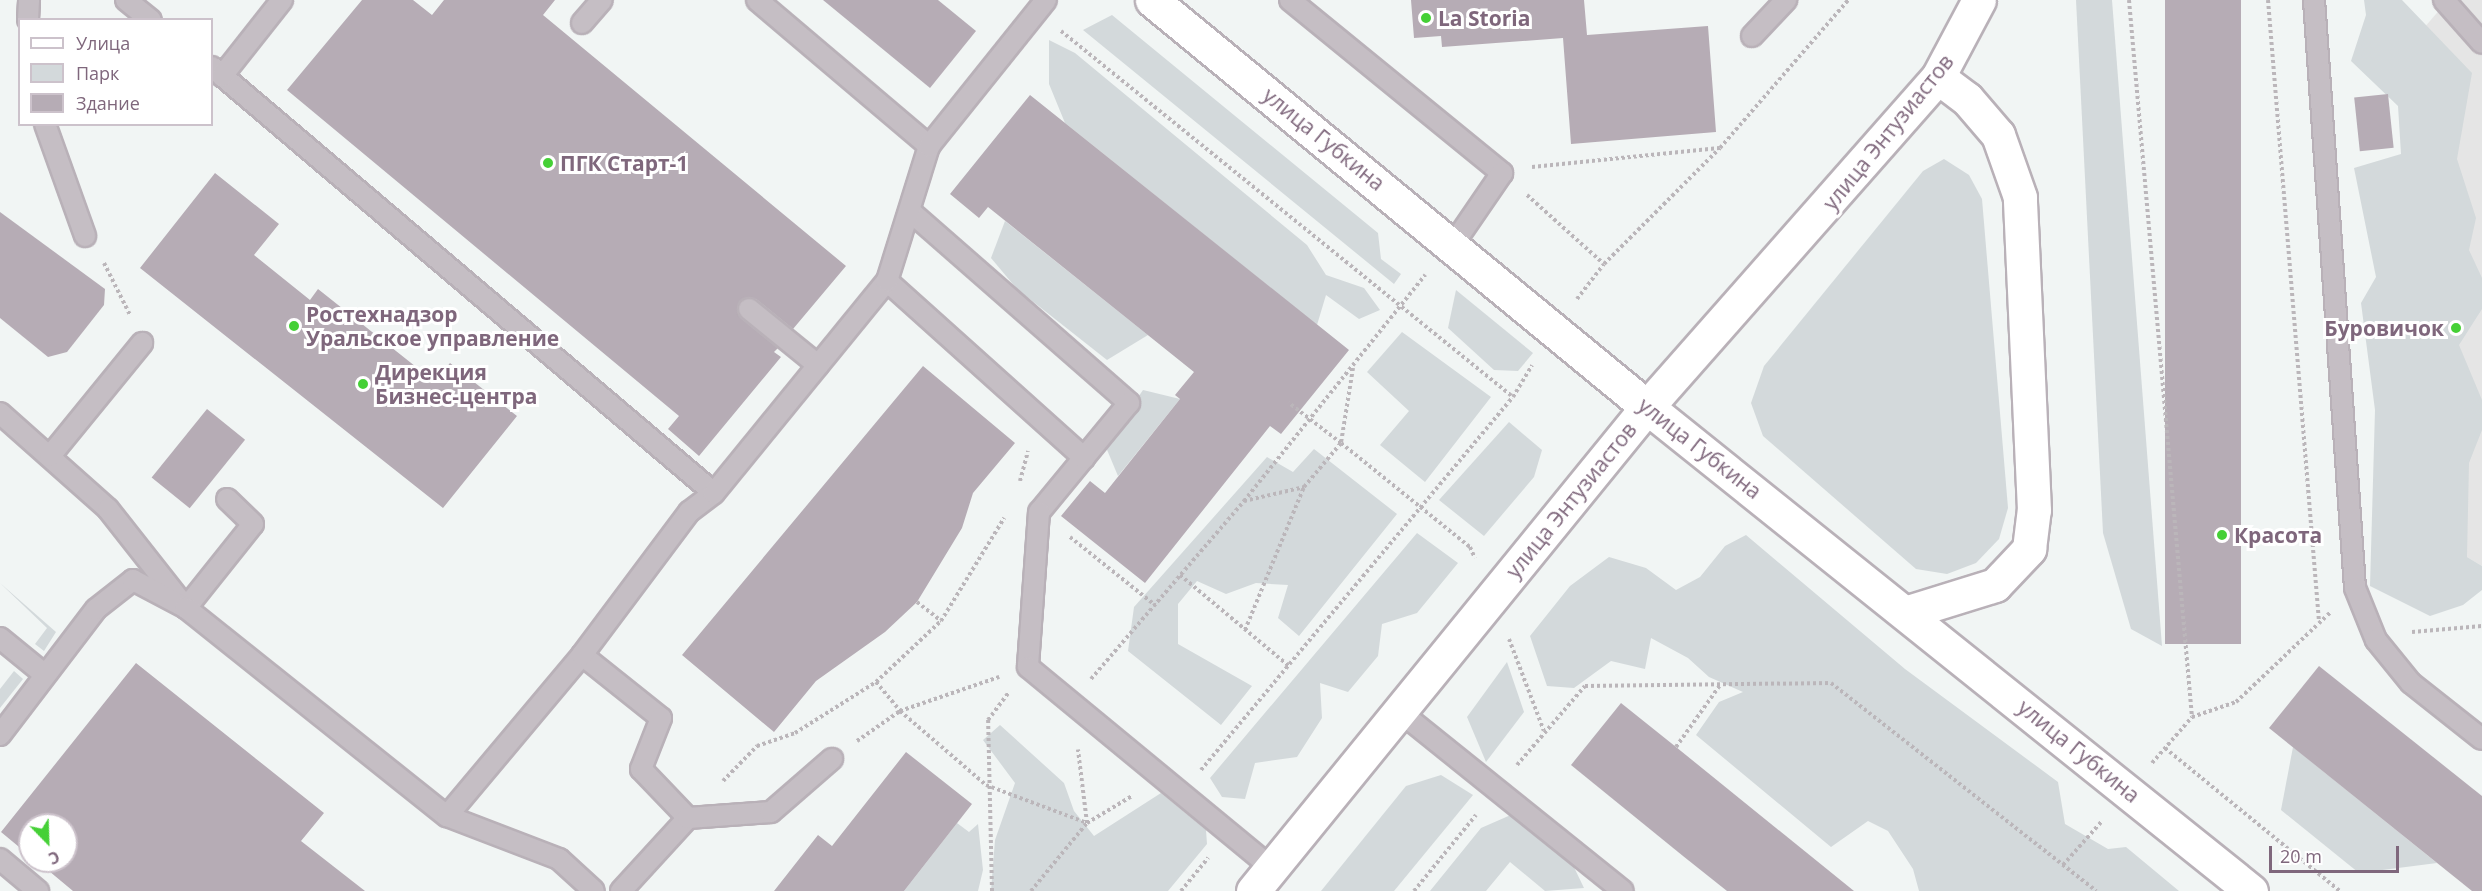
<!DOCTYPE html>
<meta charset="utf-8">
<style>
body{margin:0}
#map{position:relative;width:2482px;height:891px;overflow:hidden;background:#f1f5f4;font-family:"Open Sans",sans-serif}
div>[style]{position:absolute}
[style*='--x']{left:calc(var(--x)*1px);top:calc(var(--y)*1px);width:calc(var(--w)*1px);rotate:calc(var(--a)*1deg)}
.built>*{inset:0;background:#e5e5e5}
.green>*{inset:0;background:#d3d9db}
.building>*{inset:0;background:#b6acb5;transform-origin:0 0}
.path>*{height:4px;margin-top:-2px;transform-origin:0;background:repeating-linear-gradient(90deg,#bbb6ba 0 3px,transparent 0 6px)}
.roads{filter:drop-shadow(2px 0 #b9b1b8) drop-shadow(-2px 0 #b9b1b8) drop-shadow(0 2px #b9b1b8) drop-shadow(0 -2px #b9b1b8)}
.service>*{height:20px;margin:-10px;padding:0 10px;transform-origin:10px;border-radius:10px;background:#c5bec4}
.secondary>*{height:33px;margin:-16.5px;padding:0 16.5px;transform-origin:16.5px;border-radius:16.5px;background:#fff}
.dots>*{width:16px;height:16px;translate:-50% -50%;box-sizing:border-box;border:3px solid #fff;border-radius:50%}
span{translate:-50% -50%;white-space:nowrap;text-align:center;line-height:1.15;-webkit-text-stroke:6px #fff;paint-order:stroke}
.poi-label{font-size:21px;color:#7f677c;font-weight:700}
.left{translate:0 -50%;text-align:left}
.right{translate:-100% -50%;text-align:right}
.street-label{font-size:21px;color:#7f677c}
.legend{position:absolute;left:18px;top:18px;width:195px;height:108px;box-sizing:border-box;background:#fff;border:2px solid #ccc2cb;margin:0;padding:8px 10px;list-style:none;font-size:18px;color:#7f677c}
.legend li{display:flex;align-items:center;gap:12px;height:30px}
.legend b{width:30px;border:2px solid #ccc2cb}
.north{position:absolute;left:18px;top:813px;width:60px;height:60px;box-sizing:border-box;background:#fff;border:2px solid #ccc2cb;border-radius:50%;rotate:157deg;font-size:16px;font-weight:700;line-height:24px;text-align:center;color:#7f677c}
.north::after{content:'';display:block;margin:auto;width:21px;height:27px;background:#45d036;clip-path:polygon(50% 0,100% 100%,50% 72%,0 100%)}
.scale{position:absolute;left:2269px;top:846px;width:130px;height:27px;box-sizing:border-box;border:3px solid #7f677c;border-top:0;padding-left:8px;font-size:18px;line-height:21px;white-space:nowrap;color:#7f677c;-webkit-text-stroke:4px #fff;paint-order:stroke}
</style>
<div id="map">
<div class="built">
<i style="clip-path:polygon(2448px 0,2482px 0,2482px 566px,2450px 547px,2405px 50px)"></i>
</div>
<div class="green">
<i style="clip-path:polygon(2076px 0,2112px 0,2162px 646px,2131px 629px,2103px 533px)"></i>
<i style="clip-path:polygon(2364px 0,2402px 0,2472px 73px,2457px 159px,2476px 218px,2469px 250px,2482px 278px,2482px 309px,2459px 345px,2482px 400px,2482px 430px,2469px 463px,2467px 557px,2482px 566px,2482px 590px,2463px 605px,2430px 616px,2370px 586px,2375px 410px,2361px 303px,2376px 277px,2354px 168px,2401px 154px,2398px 106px,2351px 61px,2366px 15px)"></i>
<i style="clip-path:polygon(1112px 15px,1378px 233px,1381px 259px,1401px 274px,1394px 284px,1083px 30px)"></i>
<i style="clip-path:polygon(1049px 40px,1075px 53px,1307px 245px,1326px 275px,1364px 288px,1380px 310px,1359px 319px,1326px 295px,1317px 325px,1065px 123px,1049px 84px)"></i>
<i style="clip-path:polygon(1944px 159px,1969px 175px,1982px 199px,2008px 508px,1999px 539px,1976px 563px,1947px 574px,1916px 569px,1763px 436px,1751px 403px,1764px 366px,1923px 171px)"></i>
<i style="clip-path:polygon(1005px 221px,1148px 335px,1107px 360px,1017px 289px,991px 258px)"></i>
<i style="clip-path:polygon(1456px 290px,1533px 353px,1518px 371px,1494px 370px,1448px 328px)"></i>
<i style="clip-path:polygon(1402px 332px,1491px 397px,1425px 482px,1380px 445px,1409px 411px,1367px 372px)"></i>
<i style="clip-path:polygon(1143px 390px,1180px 399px,1118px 476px,1105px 445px)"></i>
<i style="clip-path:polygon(1509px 422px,1542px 450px,1534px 477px,1484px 536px,1439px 500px)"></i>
<i style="clip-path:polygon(1314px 449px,1397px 514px,1299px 636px,1278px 618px,1288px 585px,1256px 583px,1226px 594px,1197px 581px,1178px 604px,1178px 644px,1252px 686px,1221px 725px,1128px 651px,1134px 607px,1267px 457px,1293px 472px)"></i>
<i style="clip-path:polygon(1417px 533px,1458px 563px,1417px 613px,1382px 624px,1378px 656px,1348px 692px,1320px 683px,1322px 718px,1297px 757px,1255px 763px,1245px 799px,1222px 797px,1210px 778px)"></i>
<i style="clip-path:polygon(1746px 535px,1905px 669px,2058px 782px,2065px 824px,2108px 849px,2126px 847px,2179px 891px,1919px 891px,1913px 869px,1888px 831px,1868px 821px,1831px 847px,1696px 735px,1719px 702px,1743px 692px,1709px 677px,1688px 658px,1651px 638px,1645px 669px,1611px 661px,1574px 688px,1547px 686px,1530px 636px,1570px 586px,1609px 557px,1646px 568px,1676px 590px,1700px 577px,1725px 546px)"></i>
<i style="clip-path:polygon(0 583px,56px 632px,44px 651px,35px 644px,47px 628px)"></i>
<i style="clip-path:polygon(1507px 662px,1524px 712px,1486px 762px,1467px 717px)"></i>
<i style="clip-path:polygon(14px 671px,23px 679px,0 708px,0 689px)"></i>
<i style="clip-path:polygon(1000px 725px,1064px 783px,1074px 811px,1094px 836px,1161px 793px,1206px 830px,1207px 844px,1168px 891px,991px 891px,995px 840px,1015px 783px,983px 740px)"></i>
<i style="clip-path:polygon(2293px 747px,2437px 863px,2359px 873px,2281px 810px)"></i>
<i style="clip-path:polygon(1441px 775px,1473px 795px,1394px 891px,1321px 891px,1406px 786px)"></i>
<i style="clip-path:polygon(1513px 814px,1571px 861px,1584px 888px,1545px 891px,1510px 862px,1486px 891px,1430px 891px,1481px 828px)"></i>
<i style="clip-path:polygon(957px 823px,969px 832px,978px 824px,983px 870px,978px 891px,904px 891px)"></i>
</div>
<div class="building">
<i style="clip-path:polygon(362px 0,413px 0,432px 15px,444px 0,555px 0,543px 15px,846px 266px,793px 329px,756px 299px,739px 302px,741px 318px,778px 348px,774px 352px,781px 357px,699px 456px,668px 429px,679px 416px,287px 90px)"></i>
<i style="clip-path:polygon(823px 0,938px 0,976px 31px,930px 88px)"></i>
<i style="clip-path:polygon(1411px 0,1584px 0,1587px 35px,1708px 26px,1716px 132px,1571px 144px,1563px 38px,1442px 47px,1441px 36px,1414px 38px)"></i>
<i style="left:2165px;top:0;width:76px;height:644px"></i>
<i style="left:2388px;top:94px;width:54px;height:34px;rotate:84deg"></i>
<i style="clip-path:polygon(1030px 95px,1349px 350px,1281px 434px,1270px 426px,1145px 583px,1061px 516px,1090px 481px,1105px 493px,1180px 399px,1175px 395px,1194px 372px,988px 207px,979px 218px,950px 194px)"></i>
<i style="clip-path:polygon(215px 173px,279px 224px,254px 255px,310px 300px,318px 289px,435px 382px,450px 363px,517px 416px,443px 508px,140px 268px)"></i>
<i style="clip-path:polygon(0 212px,105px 289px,104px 305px,67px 352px,48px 357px,0 318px)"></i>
<i style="clip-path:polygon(923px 366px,1015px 443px,973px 493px,962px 528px,917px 602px,885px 632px,816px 681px,774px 732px,682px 655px)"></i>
<i style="left:207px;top:409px;width:49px;height:88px;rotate:39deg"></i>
<i style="clip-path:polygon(136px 663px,324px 813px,301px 841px,365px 891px,73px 891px,37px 861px,66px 861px,66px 825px,30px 825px,30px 856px,1px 832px)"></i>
<i style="clip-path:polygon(2319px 666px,2482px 796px,2482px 891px,2472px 891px,2269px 728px)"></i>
<i style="clip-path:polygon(1621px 703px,1676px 747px,1854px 891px,1727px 891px,1683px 856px,1571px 765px)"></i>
<i style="clip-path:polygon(906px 752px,972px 804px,904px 891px,774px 891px,818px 835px,832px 846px)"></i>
</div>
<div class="path">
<i style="--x:2129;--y:0;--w:720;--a:84.98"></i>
<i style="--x:2268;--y:0;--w:624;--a:85.31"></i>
<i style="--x:1061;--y:31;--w:582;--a:39"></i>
<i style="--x:1532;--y:167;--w:188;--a:-5.8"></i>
<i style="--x:1527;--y:195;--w:103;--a:41.9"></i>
<i style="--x:104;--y:263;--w:58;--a:63.4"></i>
<i style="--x:1577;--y:299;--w:44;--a:-52.4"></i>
<i style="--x:1604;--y:264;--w:164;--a:-45"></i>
<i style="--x:1720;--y:148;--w:196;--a:-49.1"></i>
<i style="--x:1353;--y:368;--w:76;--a:99.1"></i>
<i style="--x:1341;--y:443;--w:166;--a:38.9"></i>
<i style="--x:1470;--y:547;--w:12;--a:66"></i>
<i style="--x:1020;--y:481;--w:31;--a:-75"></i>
<i style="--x:1244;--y:501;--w:290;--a:-51.3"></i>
<i style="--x:1070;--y:537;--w:109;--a:38.7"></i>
<i style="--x:1180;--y:575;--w:142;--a:39.9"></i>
<i style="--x:917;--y:602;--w:31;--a:38"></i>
<i style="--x:1245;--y:630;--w:155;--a:-67.6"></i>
<i style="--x:1304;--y:487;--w:57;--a:-49.9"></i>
<i style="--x:1341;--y:443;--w:66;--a:-142.4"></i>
<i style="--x:2412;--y:632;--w:70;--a:-4.9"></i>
<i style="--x:1509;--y:639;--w:98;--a:69.2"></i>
<i style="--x:1091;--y:679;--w:235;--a:-49.3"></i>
<i style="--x:1244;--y:501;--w:62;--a:-13.1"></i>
<i style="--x:876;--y:682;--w:38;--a:50"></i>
<i style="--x:900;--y:711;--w:105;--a:-19"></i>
<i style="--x:857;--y:741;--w:52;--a:-34.9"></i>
<i style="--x:900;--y:711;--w:113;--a:40.7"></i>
<i style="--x:986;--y:785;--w:108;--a:20.6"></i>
<i style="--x:1087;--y:823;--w:74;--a:-97"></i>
<i style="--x:1676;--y:747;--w:76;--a:-54.6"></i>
<i style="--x:2165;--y:748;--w:226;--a:39.3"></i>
<i style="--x:2152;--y:763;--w:61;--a:-49"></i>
<i style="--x:2192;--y:717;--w:46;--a:-18.8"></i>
<i style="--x:2236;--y:702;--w:131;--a:-43.5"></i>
<i style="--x:1517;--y:765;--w:104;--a:-49.3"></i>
<i style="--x:1585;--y:686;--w:246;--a:-0.7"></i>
<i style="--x:1831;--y:683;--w:337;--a:38.1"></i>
<i style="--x:1201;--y:770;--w:486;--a:-50.1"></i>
<i style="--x:1513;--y:397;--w:37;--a:-59"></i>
<i style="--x:723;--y:781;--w:49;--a:-45.8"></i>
<i style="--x:757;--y:746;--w:40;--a:-18.9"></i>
<i style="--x:795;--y:733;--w:96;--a:-32.2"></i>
<i style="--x:876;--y:682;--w:89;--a:-43.2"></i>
<i style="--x:941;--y:621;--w:121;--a:-58.5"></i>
<i style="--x:2063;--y:865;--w:59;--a:-48.4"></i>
<i style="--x:992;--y:891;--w:171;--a:-91.3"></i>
<i style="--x:988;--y:720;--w:35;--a:-53"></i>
<i style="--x:1031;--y:891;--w:88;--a:-50.5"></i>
<i style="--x:1087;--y:823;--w:52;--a:-31"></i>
<i style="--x:1181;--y:891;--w:43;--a:-50.7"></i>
<i style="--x:1414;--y:891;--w:98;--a:-50.8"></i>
</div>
<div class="roads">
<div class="service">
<i style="--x:126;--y:0;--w:32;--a:39"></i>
<i style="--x:757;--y:0;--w:226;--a:40.3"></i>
<i style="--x:1290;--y:0;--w:274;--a:39.2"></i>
<i style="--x:1502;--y:173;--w:85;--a:124.4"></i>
<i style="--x:2314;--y:0;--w:589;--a:86.01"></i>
<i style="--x:2355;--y:588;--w:56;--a:68"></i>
<i style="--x:2376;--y:640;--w:55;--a:50.9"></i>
<i style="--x:2411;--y:683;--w:90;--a:38.3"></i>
<i style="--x:2444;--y:0;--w:57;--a:48.5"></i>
<i style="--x:28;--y:20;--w:20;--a:-87"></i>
<i style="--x:582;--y:23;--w:30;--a:-49"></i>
<i style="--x:1752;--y:36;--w:50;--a:-46.6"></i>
<i style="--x:212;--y:67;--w:658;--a:40.32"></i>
<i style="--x:222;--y:76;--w:97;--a:-51.7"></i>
<i style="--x:45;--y:124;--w:119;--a:70.3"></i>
<i style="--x:911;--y:212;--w:290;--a:41.2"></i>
<i style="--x:1129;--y:403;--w:141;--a:129.5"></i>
<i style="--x:1039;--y:512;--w:155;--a:94.1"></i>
<i style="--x:1028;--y:667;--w:316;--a:39.5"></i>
<i style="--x:887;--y:281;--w:265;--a:41.9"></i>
<i style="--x:749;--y:309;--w:89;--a:39.1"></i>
<i style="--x:0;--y:413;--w:144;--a:41.6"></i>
<i style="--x:108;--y:509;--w:126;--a:51.8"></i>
<i style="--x:186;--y:608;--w:107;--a:-51.4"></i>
<i style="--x:253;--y:524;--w:36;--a:-136"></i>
<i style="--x:50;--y:456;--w:146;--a:-50.8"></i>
<i style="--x:0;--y:638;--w:57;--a:39.3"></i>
<i style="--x:582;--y:655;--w:101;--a:38.6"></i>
<i style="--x:661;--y:718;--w:55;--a:111.4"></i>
<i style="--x:641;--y:769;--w:68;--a:46.2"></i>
<i style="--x:1399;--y:711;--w:287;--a:38.8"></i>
<i style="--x:0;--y:735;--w:158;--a:-52.7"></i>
<i style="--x:96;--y:609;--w:47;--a:-38.1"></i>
<i style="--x:133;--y:580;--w:60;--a:27.8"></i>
<i style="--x:186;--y:608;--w:334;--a:38.6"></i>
<i style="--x:447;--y:816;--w:120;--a:21"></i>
<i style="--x:559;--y:859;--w:47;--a:42.4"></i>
<i style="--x:447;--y:816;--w:210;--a:-50"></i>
<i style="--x:582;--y:655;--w:179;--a:-53.2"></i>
<i style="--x:689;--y:512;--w:31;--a:-37"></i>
<i style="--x:714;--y:493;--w:274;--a:-50.8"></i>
<i style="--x:887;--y:281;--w:141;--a:-72.7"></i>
<i style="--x:929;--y:146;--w:187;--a:-51.3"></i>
<i style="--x:0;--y:859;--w:50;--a:40.1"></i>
<i style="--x:621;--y:891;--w:99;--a:-47.5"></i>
<i style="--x:688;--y:818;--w:83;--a:-4.1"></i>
<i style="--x:771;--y:812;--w:81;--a:-41"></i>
</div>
<div class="secondary">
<i style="--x:1152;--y:0;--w:641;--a:39.43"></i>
<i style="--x:1647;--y:407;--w:774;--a:38.71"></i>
<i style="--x:1908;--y:612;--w:91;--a:-17.2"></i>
<i style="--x:1995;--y:585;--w:50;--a:-46.6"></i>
<i style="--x:2029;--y:549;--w:39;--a:-83"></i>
<i style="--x:2034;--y:510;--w:313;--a:-92.6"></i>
<i style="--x:2020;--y:197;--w:66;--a:-109.5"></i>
<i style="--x:1998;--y:135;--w:48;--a:-130.7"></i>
<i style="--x:1967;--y:99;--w:36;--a:-143"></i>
<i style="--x:1253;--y:891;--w:624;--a:-50.85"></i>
<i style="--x:1647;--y:407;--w:440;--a:-48.6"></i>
<i style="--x:1938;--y:77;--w:87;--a:-62"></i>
</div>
</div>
<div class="dots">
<i style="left:1426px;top:18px;background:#45d036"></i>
<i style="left:548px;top:163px;background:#45d036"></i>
<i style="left:294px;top:326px;background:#45d036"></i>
<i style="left:2456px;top:328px;background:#45d036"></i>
<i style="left:363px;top:384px;background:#45d036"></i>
<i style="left:2222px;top:535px;background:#45d036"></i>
</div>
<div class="poi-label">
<span class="left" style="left:1438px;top:18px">La Storia</span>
<span class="left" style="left:560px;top:163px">ПГК Старт-1</span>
<span class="left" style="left:306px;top:326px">Ростехнадзор<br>Уральское управление</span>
<span class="right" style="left:2444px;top:328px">Буровичок</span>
<span class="left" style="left:375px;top:384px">Дирекция<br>Бизнес-центра</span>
<span class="left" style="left:2234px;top:535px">Красота</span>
</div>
<div class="street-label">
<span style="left:1888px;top:132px;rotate:-51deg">улица Энтузиастов</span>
<span style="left:1324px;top:139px;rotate:39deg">улица Губкина</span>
<span style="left:1700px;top:448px;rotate:38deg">улица Губкина</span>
<span style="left:1571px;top:500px;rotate:-51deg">улица Энтузиастов</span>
<span style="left:2079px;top:751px;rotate:39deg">улица Губкина</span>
</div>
<ul class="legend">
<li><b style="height:8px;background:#fff"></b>Улица</li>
<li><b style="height:16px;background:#d3d9db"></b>Парк</li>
<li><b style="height:16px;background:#b6acb5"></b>Здание</li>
</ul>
<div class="north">С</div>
<div class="scale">20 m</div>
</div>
